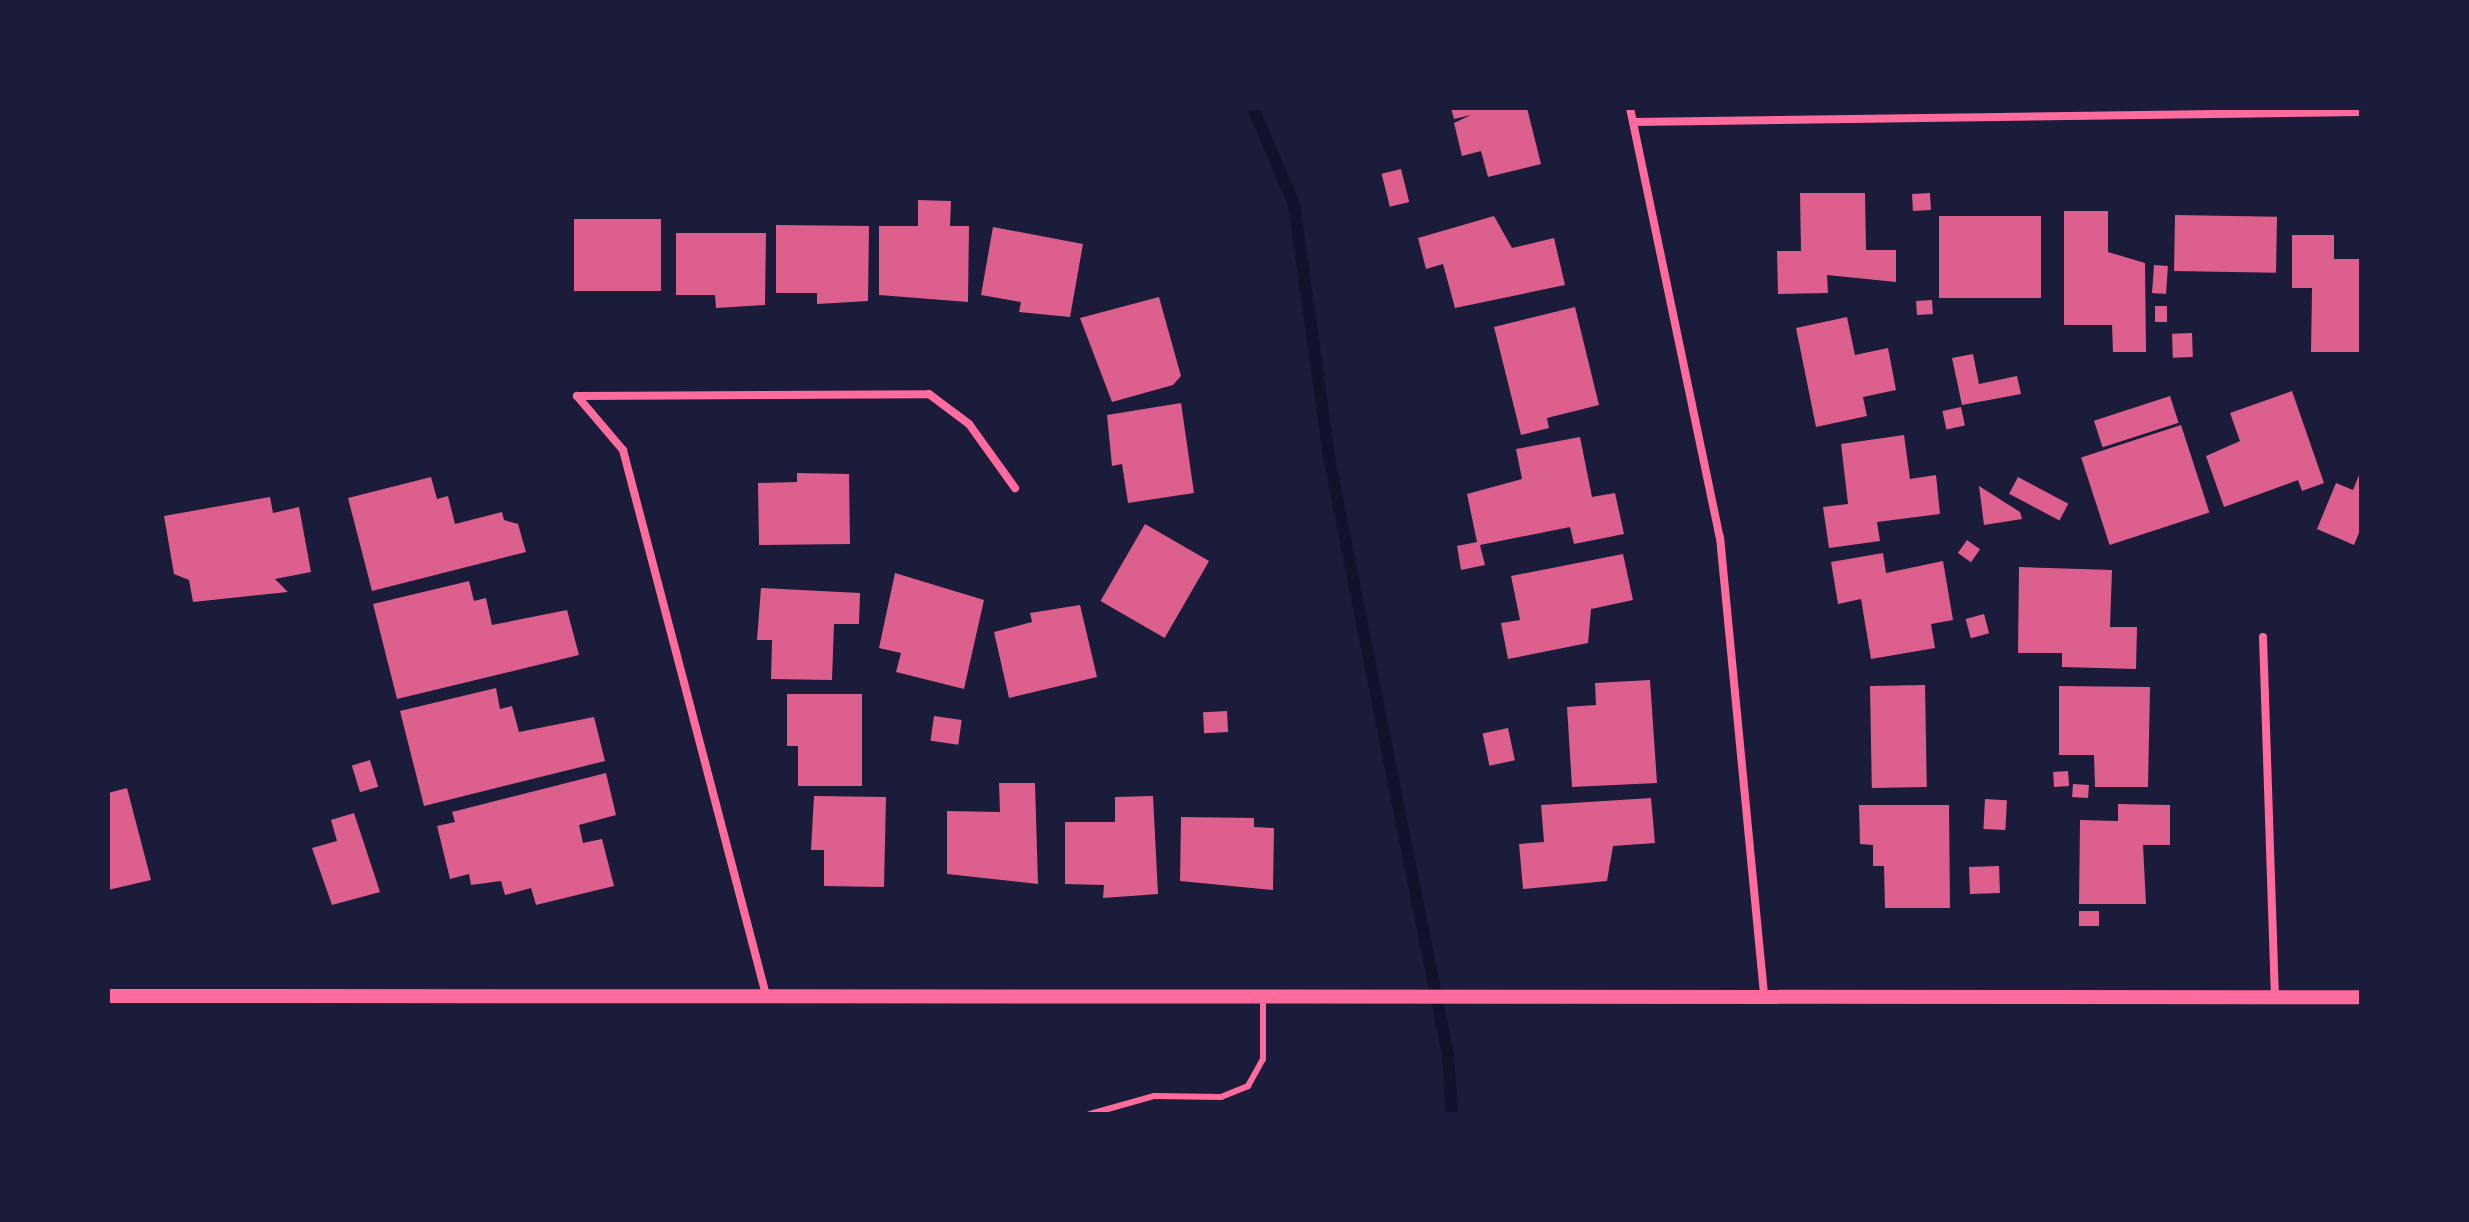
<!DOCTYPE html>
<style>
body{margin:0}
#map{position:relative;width:2469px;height:1222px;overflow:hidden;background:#1b1b3a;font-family:Quicksand,sans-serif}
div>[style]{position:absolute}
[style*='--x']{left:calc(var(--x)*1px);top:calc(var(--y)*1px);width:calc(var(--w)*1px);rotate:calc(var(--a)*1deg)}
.stream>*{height:12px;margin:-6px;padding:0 6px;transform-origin:6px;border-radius:6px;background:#12122b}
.building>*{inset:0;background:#dd5f8e;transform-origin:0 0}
.service>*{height:6px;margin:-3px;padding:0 3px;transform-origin:3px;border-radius:3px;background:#ff6b9d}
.minor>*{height:8px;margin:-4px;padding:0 4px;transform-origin:4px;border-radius:4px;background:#ff6b9d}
.tertiary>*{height:14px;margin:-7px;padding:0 7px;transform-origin:7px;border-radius:7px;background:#ff6b9d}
span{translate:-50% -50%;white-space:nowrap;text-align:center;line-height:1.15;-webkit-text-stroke:7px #1b1b3a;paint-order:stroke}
.frame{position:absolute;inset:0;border:110px solid #1b1b3a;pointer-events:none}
</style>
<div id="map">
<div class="stream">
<i style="--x:1253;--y:108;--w:104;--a:66.9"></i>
<i style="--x:1294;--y:204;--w:260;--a:82.1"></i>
<i style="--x:1330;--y:462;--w:605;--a:78.75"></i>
<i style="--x:1448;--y:1055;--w:59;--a:86.1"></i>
</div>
<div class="building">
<i style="clip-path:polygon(1451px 108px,1527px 108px,1541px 164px,1488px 177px,1481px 151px,1462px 156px,1454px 123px,1471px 115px,1454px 119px)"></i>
<i style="left:1401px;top:169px;width:34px;height:20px;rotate:76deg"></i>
<i style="clip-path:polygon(1800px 193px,1865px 193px,1866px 250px,1896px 250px,1896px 282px,1827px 275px,1828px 293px,1778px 294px,1777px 251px,1801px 251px)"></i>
<i style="left:1930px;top:193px;width:17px;height:18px;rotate:87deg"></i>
<i style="clip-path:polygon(918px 200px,951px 201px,950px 226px,969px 226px,968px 302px,879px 295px,879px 226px,918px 226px)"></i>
<i style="clip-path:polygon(2064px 211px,2108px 211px,2108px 252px,2145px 263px,2146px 352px,2113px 352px,2112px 325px,2064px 325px)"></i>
<i style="left:2175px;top:215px;width:102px;height:56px;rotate:1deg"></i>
<i style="clip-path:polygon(1494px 216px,1512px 248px,1554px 238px,1565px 285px,1455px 308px,1443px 264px,1426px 269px,1418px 238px)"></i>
<i style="left:1939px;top:216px;width:102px;height:82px"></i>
<i style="left:574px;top:219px;width:87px;height:72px"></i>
<i style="clip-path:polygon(776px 225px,869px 226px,868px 301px,817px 304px,817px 293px,776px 293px)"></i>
<i style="clip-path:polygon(993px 227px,1083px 244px,1070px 317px,1019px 312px,1021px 302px,981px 295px)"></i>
<i style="clip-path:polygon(676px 233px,766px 233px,765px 305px,716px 308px,715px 295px,676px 295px)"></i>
<i style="clip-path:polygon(2292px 235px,2334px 235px,2334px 259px,2361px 259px,2361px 352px,2311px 352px,2312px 288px,2292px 288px)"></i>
<i style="left:2154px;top:265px;width:14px;height:28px;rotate:4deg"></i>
<i style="clip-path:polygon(1159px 297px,1181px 376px,1173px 385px,1112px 402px,1080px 318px)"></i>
<i style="left:1932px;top:300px;width:14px;height:16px;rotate:86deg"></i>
<i style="left:2155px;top:306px;width:12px;height:16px"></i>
<i style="clip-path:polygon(1575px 307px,1599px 405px,1547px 418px,1549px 428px,1521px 435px,1494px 327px)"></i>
<i style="clip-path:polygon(1847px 317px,1855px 355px,1888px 348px,1896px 390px,1863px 397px,1867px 416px,1816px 427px,1796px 328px)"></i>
<i style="left:2192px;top:333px;width:24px;height:20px;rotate:88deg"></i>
<i style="clip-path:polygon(1973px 354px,1979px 384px,2017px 376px,2021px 394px,1962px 405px,1952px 358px)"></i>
<i style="clip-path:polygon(2292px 391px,2324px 483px,2302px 491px,2298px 480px,2224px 507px,2206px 456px,2240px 441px,2230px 413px)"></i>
<i style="left:2170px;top:396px;width:28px;height:80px;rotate:72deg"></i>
<i style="clip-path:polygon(1181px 403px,1194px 493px,1128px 503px,1122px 464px,1112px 466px,1107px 415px)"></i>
<i style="left:1961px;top:407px;width:19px;height:19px;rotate:78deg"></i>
<i style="left:2181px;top:425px;width:92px;height:105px;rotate:72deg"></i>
<i style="clip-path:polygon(1904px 435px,1910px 479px,1936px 475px,1940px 514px,1877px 522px,1880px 541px,1829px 548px,1823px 507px,1848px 504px,1841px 444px)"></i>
<i style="clip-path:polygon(1580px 437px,1592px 497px,1615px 493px,1624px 534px,1574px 544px,1570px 527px,1480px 545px,1485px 565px,1461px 570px,1457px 546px,1477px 542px,1467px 494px,1522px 479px,1516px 449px)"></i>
<i style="clip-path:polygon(2361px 470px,2361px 528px,2354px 545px,2317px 529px,2336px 483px,2353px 490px)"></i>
<i style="clip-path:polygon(797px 473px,849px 474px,850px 544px,759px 545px,758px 483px,797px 482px)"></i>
<i style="clip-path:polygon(431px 477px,437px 499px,448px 496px,455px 524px,502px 512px,504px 520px,518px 524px,526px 552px,372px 591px,348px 498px)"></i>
<i style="left:2018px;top:477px;width:57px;height:19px;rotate:28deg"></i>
<i style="clip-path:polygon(1979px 486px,2020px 512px,2022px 519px,1984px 525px)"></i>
<i style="clip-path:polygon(270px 497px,273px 513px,299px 507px,311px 572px,275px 579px,288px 592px,193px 602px,189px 580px,174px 574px,164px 516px)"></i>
<i style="left:1145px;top:524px;width:74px;height:89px;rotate:30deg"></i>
<i style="left:1967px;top:540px;width:16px;height:16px;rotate:35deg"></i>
<i style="clip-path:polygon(1883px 553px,1886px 573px,1943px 561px,1953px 620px,1931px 624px,1935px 648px,1871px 659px,1861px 599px,1838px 604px,1831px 562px)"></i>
<i style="clip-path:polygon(1623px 554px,1633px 600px,1591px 609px,1588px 643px,1508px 659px,1501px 623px,1520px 620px,1511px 576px)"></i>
<i style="clip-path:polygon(2019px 567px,2112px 570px,2110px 627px,2137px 627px,2136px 669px,2062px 667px,2062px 653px,2018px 653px)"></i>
<i style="clip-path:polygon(895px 573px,984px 600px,964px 689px,896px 672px,901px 653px,879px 648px)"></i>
<i style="clip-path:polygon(469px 581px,474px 601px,486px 598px,492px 625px,567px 610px,579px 655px,397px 699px,373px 604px)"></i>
<i style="clip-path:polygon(761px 588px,860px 593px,859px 624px,834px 624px,832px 680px,771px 679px,772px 640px,757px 640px)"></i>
<i style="clip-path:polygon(1080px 605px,1097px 677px,1009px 698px,994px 632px,1032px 622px,1030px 613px)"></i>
<i style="left:1984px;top:614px;width:20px;height:19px;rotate:75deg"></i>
<i style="clip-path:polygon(1650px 680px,1657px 783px,1572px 787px,1567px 707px,1596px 705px,1595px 683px)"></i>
<i style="left:1925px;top:685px;width:102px;height:55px;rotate:89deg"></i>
<i style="clip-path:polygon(2059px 686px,2150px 687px,2148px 787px,2095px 787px,2094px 755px,2059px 755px)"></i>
<i style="clip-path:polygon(496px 688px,500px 709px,512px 706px,519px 732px,594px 717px,605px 761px,424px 806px,400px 711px)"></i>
<i style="clip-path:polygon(787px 694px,862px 694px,862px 786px,798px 786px,798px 746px,787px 746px)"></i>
<i style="left:1227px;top:711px;width:21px;height:24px;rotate:87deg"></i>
<i style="left:934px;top:716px;width:28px;height:25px;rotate:8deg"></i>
<i style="left:1508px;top:728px;width:33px;height:26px;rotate:78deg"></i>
<i style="left:370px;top:760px;width:28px;height:19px;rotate:73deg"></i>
<i style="left:2068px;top:771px;width:15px;height:15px;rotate:86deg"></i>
<i style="clip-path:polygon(606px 773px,616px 815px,579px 825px,583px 843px,602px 839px,614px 886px,536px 905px,531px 888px,505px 895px,501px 881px,471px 885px,469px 874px,450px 879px,437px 826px,455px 822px,452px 812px)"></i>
<i style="clip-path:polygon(999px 783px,1035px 783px,1038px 884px,947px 874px,947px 811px,1000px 812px)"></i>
<i style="left:2073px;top:784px;width:16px;height:13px;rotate:4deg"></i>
<i style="clip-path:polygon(127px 788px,151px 880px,108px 890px,108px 793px)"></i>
<i style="clip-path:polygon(814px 796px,886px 797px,884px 887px,824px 886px,824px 850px,811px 850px)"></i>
<i style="clip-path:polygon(1153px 796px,1158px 894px,1103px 898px,1104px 885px,1065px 884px,1065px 822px,1115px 822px,1115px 797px)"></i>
<i style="clip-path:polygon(1651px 798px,1655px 843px,1613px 846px,1607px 881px,1523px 889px,1519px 844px,1544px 842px,1541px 805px)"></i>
<i style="left:1985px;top:799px;width:22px;height:30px;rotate:3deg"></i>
<i style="clip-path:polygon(2118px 804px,2170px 805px,2170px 845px,2143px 845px,2146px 904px,2079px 904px,2080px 820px,2118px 821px)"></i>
<i style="clip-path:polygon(1859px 805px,1949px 805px,1950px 908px,1885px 908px,1884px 866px,1873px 866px,1873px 845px,1860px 844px)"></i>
<i style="clip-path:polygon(354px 813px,380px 892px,332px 905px,312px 848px,337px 841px,331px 820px)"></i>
<i style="clip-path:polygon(1181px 817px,1254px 818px,1254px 827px,1274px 828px,1273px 890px,1180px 881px)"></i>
<i style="left:1999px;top:866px;width:27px;height:30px;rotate:88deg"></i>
<i style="left:2079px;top:911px;width:20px;height:15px"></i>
</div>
<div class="service">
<i style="--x:1090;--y:1114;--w:66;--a:-15.7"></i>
<i style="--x:1154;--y:1096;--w:67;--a:0.9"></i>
<i style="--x:1221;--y:1097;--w:29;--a:-22"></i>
<i style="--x:1248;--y:1086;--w:31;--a:-61"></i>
<i style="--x:1263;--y:1059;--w:61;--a:-90"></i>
</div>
<div class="minor">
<i style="--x:1630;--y:108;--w:438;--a:78.2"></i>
<i style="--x:1720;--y:537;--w:461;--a:84.5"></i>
<i style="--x:1634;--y:122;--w:727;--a:-0.79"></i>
<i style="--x:2263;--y:637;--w:360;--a:88.1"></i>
<i style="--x:766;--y:995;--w:563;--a:-104.7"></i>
<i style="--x:623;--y:450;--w:71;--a:-130.4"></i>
<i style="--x:577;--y:396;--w:352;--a:-0.3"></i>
<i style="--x:929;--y:394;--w:50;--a:36.9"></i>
<i style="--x:969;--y:424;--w:79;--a:54.3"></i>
</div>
<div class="tertiary">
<i style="--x:108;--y:996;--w:2253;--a:0.03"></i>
</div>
<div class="frame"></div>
</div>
